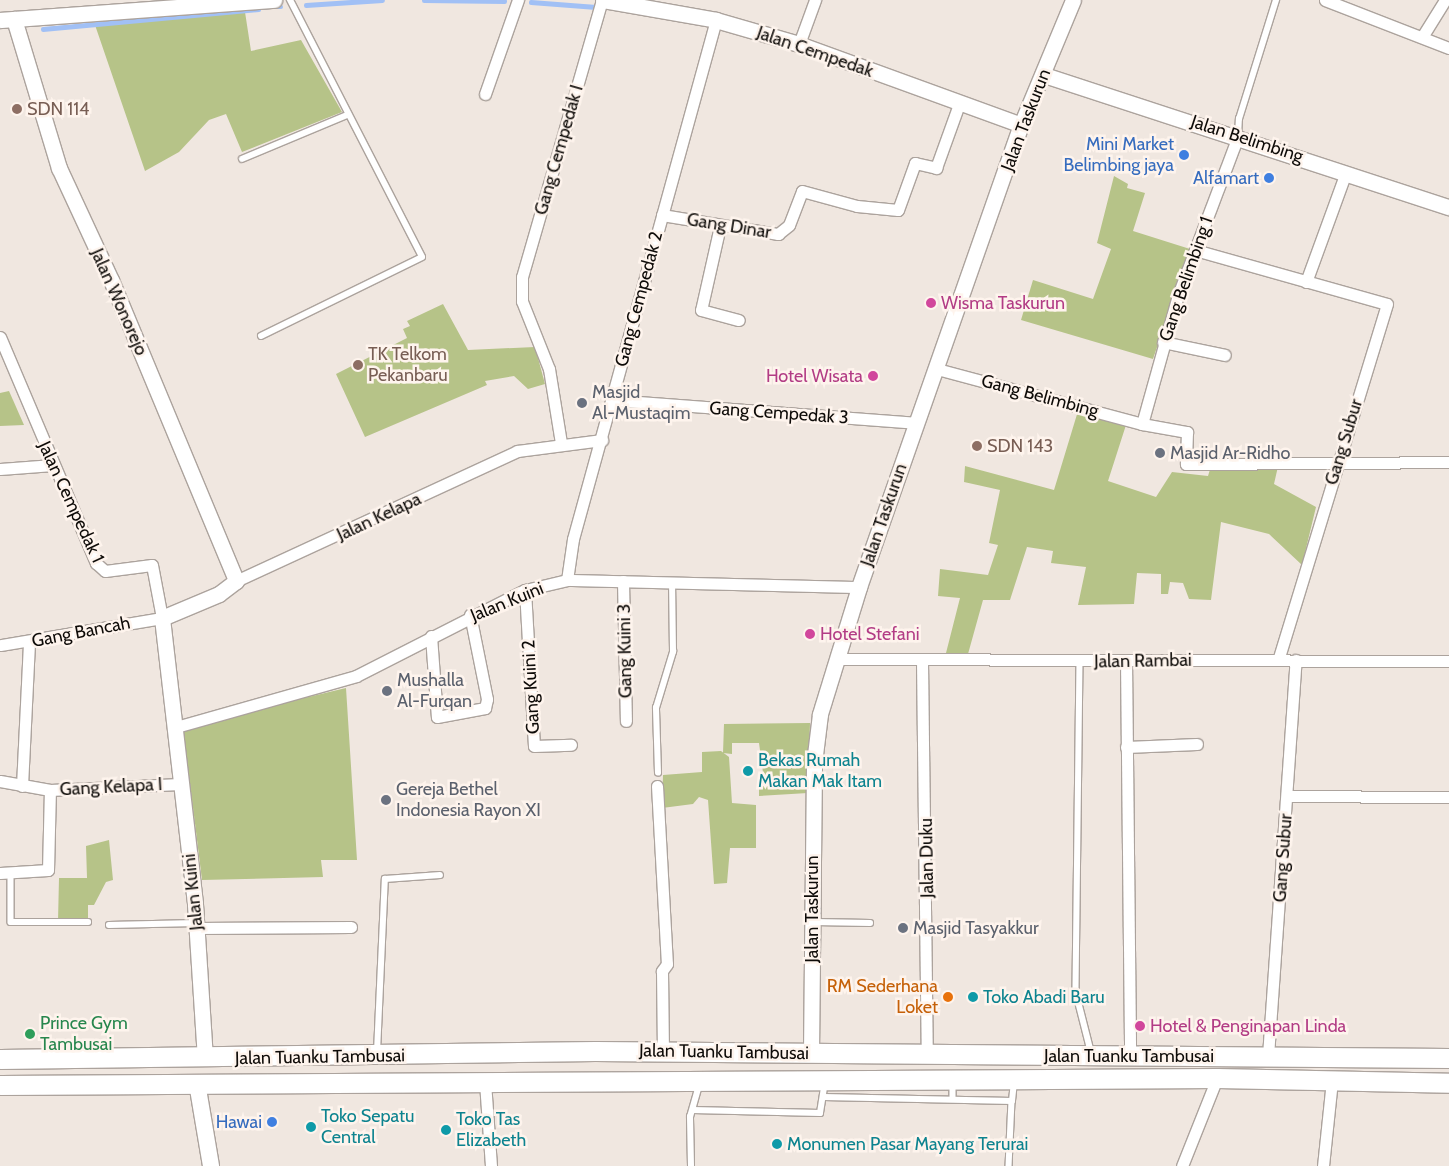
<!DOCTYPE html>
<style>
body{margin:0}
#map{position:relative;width:1449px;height:1166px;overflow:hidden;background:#f0e7e0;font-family:Cabin,sans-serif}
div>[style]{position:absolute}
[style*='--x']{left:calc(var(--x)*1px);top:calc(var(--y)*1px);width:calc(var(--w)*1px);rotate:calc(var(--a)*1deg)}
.green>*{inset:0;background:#b6c388}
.stream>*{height:4.5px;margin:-2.25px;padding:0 2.25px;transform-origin:2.25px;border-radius:2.25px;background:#a1c0f5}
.roads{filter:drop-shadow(1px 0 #aca39d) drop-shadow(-1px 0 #aca39d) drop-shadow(0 1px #aca39d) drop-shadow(0 -1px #aca39d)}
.service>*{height:5.5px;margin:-2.75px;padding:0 2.75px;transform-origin:2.75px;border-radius:2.75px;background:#fff}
.minor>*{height:11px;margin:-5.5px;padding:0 5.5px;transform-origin:5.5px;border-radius:5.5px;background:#fff}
.tertiary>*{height:15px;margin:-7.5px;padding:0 7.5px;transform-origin:7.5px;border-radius:7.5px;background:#fff}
.secondary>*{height:16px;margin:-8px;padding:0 8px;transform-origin:8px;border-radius:8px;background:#fff}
.primary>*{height:19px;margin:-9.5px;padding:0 9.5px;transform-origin:9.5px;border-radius:9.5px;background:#fff}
.dots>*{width:14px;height:14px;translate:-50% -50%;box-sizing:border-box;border:2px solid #fef4ed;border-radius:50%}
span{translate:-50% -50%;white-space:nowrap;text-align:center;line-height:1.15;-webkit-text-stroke:5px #fef4ed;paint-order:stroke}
.street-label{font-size:18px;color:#0e0b08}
.education-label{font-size:18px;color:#785e54}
.left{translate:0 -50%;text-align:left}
.shop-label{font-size:18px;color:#366cbe}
.right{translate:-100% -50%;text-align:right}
.hotel-label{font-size:18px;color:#b23c85}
.worship-label{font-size:18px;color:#5b616d}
.culture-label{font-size:18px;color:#0d838f}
.food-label{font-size:18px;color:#c56008}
.leisure-label{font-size:18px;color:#27864d}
</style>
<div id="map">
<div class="green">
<i style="clip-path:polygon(245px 12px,251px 51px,301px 40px,342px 112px,242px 152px,226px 114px,209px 120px,179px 152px,145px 171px,95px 25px)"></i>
<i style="clip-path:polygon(1114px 176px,1128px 184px,1127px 188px,1145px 193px,1133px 231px,1190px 249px,1153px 359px,1021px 320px,1033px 280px,1093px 299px,1111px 249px,1097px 243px)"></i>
<i style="clip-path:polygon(443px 304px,468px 350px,535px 347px,545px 384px,528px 389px,514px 376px,485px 381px,487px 385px,365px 437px,336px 374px,407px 338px,403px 329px,410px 326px,407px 321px)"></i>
<i style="clip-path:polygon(9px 391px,24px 425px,0 426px,0 393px)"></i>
<i style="clip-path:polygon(1078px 411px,1126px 425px,1108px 481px,1156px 497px,1172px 472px,1208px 476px,1212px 463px,1279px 462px,1274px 484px,1316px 507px,1302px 565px,1269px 534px,1221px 522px,1211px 600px,1189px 599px,1183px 583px,1170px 582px,1168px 594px,1161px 594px,1161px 574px,1137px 573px,1134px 604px,1078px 605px,1086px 567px,1051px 563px,1053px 551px,1027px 547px,1010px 600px,983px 600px,968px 654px,946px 653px,960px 598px,938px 596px,940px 569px,988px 575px,998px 545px,989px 543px,1000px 490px,964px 482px,965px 466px,1054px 490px)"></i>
<i style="clip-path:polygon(346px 688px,357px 860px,321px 860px,323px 877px,202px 880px,183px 727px)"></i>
<i style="clip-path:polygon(810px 723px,808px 793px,759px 796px,759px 780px,764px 780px,759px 743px,732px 743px,732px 754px,723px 753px,724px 724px)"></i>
<i style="clip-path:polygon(721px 751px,729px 757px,732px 803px,756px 805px,756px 848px,730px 848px,727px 883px,714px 884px,708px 800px,699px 797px,693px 804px,662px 808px,663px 775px,702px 772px,702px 752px)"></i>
<i style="clip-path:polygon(109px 840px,113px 880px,106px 882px,94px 905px,88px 905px,88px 922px,58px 921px,59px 878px,87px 878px,86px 846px)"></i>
</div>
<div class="stream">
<i style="--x:424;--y:0;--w:80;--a:0.7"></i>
<i style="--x:531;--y:2;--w:65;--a:4.4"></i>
<i style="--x:306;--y:5;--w:76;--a:-3.8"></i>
<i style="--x:270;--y:7;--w:11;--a:0"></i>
<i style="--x:43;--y:29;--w:216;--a:-5.3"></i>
</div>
<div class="roads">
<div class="service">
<i style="--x:1238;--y:136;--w:17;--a:-87"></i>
<i style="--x:1239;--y:119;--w:125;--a:-72.7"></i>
<i style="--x:242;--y:159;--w:114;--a:-22.7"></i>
<i style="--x:261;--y:336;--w:179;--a:-26.1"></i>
<i style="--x:422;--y:257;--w:289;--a:-117.2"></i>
<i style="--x:1080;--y:661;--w:331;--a:90.7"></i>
<i style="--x:1076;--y:992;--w:61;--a:75.7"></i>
<i style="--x:658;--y:773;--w:65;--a:-91.8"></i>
<i style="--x:656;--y:708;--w:59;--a:-73.1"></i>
<i style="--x:673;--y:652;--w:70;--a:-90.8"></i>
<i style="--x:11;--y:873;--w:49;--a:90"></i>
<i style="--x:11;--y:922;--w:77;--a:0"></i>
<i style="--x:814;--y:922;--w:56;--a:1"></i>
<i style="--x:109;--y:925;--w:87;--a:-1.3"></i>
<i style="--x:377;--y:1052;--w:173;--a:-87.4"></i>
<i style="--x:385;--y:879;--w:55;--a:-4.2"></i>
<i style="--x:953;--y:1081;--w:18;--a:90"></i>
<i style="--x:824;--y:1097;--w:188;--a:1.2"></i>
<i style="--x:1012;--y:1101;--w:65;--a:92.6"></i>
<i style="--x:1012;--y:1101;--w:18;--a:-84"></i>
<i style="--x:693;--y:1110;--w:127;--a:1.4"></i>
<i style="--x:820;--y:1113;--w:30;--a:-81"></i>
<i style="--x:691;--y:1166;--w:49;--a:-91.2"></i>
<i style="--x:690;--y:1117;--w:35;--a:-74"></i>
</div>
<div class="minor">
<i style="--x:1325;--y:0;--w:133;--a:21.2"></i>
<i style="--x:1422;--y:37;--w:44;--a:-58.1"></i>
<i style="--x:799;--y:44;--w:47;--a:-70"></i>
<i style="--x:485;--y:94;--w:100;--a:-70.7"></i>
<i style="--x:662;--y:215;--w:118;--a:9.3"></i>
<i style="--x:778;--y:234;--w:14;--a:-39"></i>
<i style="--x:789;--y:225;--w:36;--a:-69"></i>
<i style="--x:802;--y:191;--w:57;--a:15.3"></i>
<i style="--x:857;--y:206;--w:41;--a:5.6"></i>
<i style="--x:898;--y:210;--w:50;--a:-70.1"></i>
<i style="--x:915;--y:163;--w:22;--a:13"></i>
<i style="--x:936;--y:168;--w:68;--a:-70.2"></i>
<i style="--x:720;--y:226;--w:86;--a:102.7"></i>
<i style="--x:701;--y:310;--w:39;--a:15"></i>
<i style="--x:1195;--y:250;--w:199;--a:15.7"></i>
<i style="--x:1387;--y:304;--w:372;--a:107"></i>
<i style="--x:1306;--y:282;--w:117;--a:-70"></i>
<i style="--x:0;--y:337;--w:246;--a:67"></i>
<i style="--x:96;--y:563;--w:12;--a:42"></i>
<i style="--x:105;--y:571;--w:47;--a:-7.3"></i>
<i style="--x:152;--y:565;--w:54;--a:79.3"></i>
<i style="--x:162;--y:618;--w:164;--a:170.5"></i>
<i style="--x:1163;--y:342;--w:63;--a:11.8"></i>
<i style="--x:937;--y:369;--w:212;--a:15"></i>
<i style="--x:1142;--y:424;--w:46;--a:10.1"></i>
<i style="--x:1187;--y:432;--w:32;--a:92"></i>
<i style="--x:1186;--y:464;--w:263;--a:-0.4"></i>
<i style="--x:611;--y:400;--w:306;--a:4.3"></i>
<i style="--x:1142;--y:424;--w:134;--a:-74.4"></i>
<i style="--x:1178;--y:295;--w:170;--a:-69.3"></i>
<i style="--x:561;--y:443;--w:75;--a:-99.2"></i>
<i style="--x:549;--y:369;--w:73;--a:-111.7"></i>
<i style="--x:522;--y:301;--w:24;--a:-90"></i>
<i style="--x:522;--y:277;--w:288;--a:-73.9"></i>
<i style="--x:0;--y:469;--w:53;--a:-4.3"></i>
<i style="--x:567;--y:580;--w:41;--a:-81.7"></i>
<i style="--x:573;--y:539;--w:538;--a:-74.6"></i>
<i style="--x:236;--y:581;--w:310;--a:-24.8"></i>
<i style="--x:517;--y:451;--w:86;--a:-7.4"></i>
<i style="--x:623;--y:581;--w:140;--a:88.8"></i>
<i style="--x:525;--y:590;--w:156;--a:86.7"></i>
<i style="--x:534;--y:746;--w:37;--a:-2"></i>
<i style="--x:431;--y:636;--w:81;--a:85.8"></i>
<i style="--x:437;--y:717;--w:49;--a:-10.6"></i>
<i style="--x:485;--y:708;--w:9;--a:-77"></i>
<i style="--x:487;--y:699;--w:86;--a:-101.4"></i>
<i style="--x:836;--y:659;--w:613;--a:0.19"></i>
<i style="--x:1126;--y:660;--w:396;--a:89.4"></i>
<i style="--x:922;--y:661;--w:393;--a:89.3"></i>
<i style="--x:176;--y:727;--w:187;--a:-15.8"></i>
<i style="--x:356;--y:676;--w:190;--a:-27"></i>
<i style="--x:525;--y:590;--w:43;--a:-13.4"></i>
<i style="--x:567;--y:580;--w:292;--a:1.4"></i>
<i style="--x:1126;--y:747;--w:71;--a:-2.4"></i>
<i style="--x:0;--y:781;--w:51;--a:10.2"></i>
<i style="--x:50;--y:790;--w:130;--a:-2.6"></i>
<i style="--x:22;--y:786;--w:144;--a:-87.2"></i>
<i style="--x:657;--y:786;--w:178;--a:86.8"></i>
<i style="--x:667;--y:964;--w:9;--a:126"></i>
<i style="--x:662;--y:971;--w:81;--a:89.3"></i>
<i style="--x:1288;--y:796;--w:161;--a:0.4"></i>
<i style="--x:0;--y:873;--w:48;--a:-3.6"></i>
<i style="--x:48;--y:870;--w:80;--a:-88.6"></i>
<i style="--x:197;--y:928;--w:154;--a:-0.4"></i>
<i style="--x:1268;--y:1056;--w:397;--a:-86"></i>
<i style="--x:485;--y:1082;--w:84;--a:85.9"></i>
<i style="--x:1182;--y:1166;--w:95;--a:-68.3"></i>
<i style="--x:1323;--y:1166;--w:86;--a:-84"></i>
</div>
<div class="tertiary">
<i style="--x:603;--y:0;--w:115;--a:10"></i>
<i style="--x:716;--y:20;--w:86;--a:16.1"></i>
<i style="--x:799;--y:44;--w:236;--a:20"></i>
<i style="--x:14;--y:19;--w:156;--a:73.2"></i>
<i style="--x:59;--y:168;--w:123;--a:65.1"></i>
<i style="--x:111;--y:280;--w:326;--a:67.4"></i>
<i style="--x:236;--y:581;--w:21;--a:143"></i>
<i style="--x:219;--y:594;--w:62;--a:157.2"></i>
<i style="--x:162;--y:618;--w:288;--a:83.4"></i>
<i style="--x:195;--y:904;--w:154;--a:86.3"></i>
<i style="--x:0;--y:20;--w:275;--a:-4.2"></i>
<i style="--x:1044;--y:75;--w:426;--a:18.1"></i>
<i style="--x:811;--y:1053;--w:290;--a:-89.4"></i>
<i style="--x:814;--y:763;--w:49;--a:-83"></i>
<i style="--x:820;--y:714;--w:133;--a:-72.9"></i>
<i style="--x:859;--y:587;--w:490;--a:-70.7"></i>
<i style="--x:1021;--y:125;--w:135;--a:-67.4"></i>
</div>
<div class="secondary">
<i style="--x:197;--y:1083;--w:84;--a:80.4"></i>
</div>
<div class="primary">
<i style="--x:0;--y:1059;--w:595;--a:-0.77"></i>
<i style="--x:595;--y:1051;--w:854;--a:0.47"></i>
<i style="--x:0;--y:1085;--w:1217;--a:-0.33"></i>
<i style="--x:1217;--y:1078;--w:232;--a:1.2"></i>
</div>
</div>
<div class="dots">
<i style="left:17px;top:109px;background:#8d6e63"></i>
<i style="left:1184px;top:155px;background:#3f7fe0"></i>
<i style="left:1269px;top:178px;background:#3f7fe0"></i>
<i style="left:931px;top:303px;background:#d1479c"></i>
<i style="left:358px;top:365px;background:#8d6e63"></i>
<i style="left:873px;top:376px;background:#d1479c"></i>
<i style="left:582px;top:403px;background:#6b7280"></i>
<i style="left:977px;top:446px;background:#8d6e63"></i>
<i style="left:1160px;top:453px;background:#6b7280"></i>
<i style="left:810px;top:634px;background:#d1479c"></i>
<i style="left:387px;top:691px;background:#6b7280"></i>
<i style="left:748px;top:771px;background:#0f9aa8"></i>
<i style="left:386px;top:800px;background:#6b7280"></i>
<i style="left:903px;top:928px;background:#6b7280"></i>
<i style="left:948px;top:997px;background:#e8710a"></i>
<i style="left:973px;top:997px;background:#0f9aa8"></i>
<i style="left:1140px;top:1026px;background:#d1479c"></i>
<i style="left:30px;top:1034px;background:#2e9e5b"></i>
<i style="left:272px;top:1122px;background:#3f7fe0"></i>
<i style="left:311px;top:1127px;background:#0f9aa8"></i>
<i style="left:446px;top:1130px;background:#0f9aa8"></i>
<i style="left:777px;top:1144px;background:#0f9aa8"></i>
</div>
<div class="street-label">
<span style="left:815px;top:52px;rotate:19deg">Jalan Cempedak</span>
<span style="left:1026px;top:120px;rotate:-69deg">Jalan Taskurun</span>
<span style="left:1247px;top:139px;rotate:18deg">Jalan Belimbing</span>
<span style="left:559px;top:150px;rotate:-74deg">Gang Cempedak I</span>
<span style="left:729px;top:226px;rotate:9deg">Gang Dinar</span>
<span style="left:1186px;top:279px;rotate:-71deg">Gang Belimbing 1</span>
<span style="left:639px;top:299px;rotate:-75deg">Gang Cempedak 2</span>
<span style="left:119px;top:302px;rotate:66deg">Jalan Wonorejo</span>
<span style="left:1040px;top:396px;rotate:15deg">Gang Belimbing</span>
<span style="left:779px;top:413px;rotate:4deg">Gang Cempedak 3</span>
<span style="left:1344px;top:442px;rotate:-73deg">Gang Subur</span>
<span style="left:71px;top:502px;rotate:65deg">Jalan Cempedak 1</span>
<span style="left:884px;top:515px;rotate:-71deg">Jalan Taskurun</span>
<span style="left:379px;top:517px;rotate:-25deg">Jalan Kelapa</span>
<span style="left:507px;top:602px;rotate:-22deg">Jalan Kuini</span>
<span style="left:81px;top:632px;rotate:-11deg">Gang Bancah</span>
<span style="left:625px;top:651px;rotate:-91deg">Gang Kuini 3</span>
<span style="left:1143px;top:661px;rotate:-1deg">Jalan Rambai</span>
<span style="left:531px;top:687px;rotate:-93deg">Gang Kuini 2</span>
<span style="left:111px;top:787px;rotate:-3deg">Gang Kelapa I</span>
<span style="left:927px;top:858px;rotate:-91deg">Jalan Duku</span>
<span style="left:1283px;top:858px;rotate:-86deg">Gang Subur</span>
<span style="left:193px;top:892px;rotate:-96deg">Jalan Kuini</span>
<span style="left:812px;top:909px;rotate:-90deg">Jalan Taskurun</span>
<span style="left:724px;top:1052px;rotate:1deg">Jalan Tuanku Tambusai</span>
<span style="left:1129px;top:1056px">Jalan Tuanku Tambusai</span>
<span style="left:320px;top:1057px;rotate:-1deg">Jalan Tuanku Tambusai</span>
</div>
<div class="education-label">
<span class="left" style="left:27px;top:109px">SDN 114</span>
<span class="left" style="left:368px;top:365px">TK Telkom<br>Pekanbaru</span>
<span class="left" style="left:987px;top:446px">SDN 143</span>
</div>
<div class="shop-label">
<span class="right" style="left:1174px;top:155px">Mini Market<br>Belimbing jaya</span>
<span class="right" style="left:1259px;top:178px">Alfamart</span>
<span class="right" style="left:262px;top:1122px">Hawai</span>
</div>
<div class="hotel-label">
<span class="left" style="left:941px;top:303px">Wisma Taskurun</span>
<span class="right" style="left:863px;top:376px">Hotel Wisata</span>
<span class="left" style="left:820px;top:634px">Hotel Stefani</span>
<span class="left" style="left:1150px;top:1026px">Hotel &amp; Penginapan Linda</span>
</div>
<div class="worship-label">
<span class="left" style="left:592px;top:403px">Masjid<br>Al-Mustaqim</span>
<span class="left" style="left:1170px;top:453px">Masjid Ar-Ridho</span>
<span class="left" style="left:397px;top:691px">Mushalla<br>Al-Furqan</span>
<span class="left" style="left:396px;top:800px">Gereja Bethel<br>Indonesia Rayon XI</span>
<span class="left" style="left:913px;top:928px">Masjid Tasyakkur</span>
</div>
<div class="culture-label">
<span class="left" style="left:758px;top:771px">Bekas Rumah<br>Makan Mak Itam</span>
<span class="left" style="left:983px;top:997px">Toko Abadi Baru</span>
<span class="left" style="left:321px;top:1127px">Toko Sepatu<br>Central</span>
<span class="left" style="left:456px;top:1130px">Toko Tas<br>Elizabeth</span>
<span class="left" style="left:787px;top:1144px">Monumen Pasar Mayang Terurai</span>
</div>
<div class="food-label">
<span class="right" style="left:938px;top:997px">RM Sederhana<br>Loket</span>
</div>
<div class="leisure-label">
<span class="left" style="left:40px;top:1034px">Prince Gym<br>Tambusai</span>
</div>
</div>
